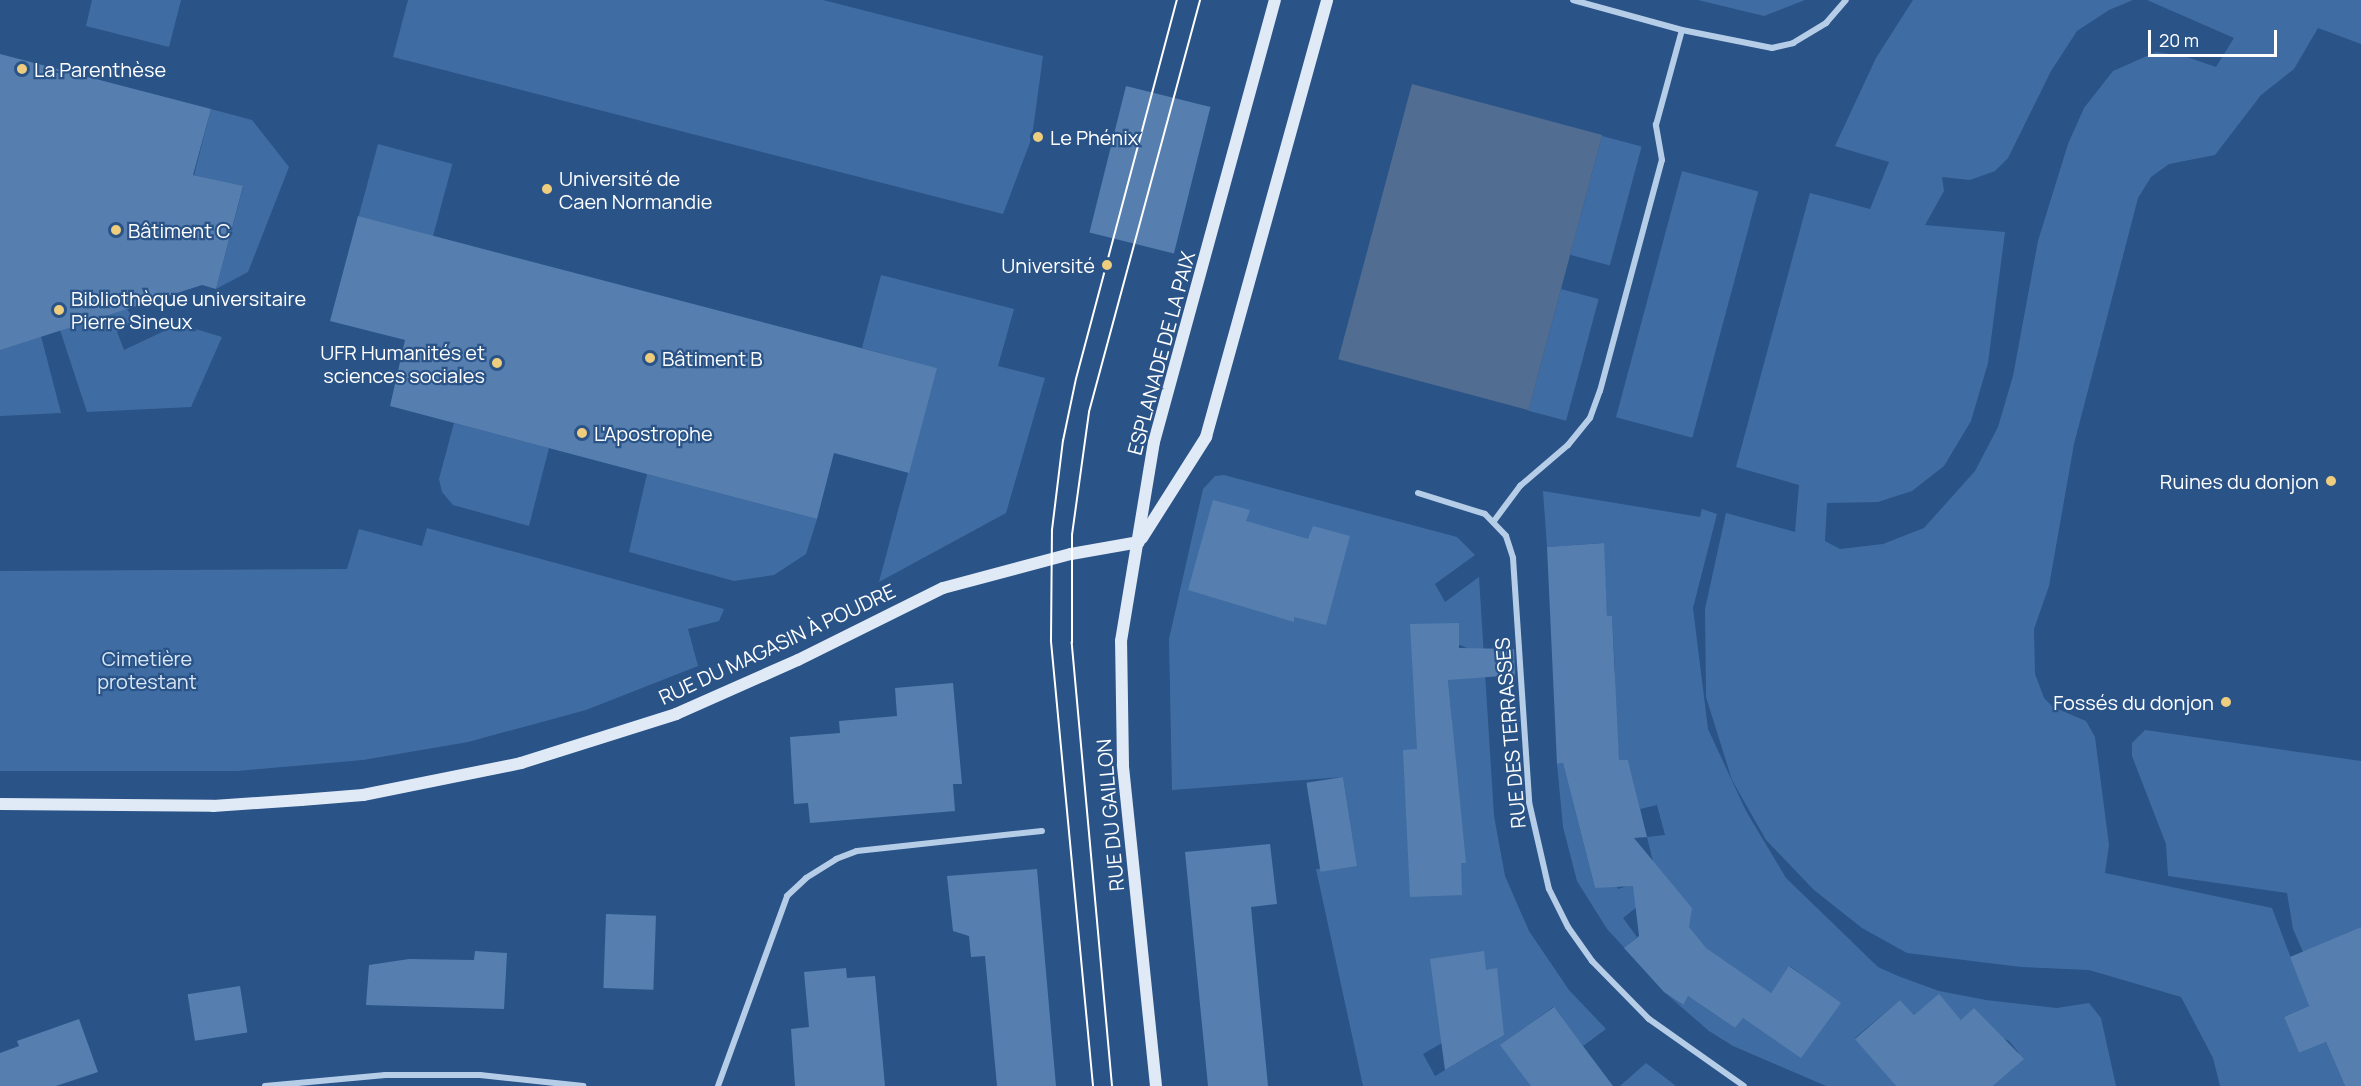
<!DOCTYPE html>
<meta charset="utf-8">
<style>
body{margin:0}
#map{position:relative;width:2361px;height:1086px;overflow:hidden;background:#2a5387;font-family:Manrope,sans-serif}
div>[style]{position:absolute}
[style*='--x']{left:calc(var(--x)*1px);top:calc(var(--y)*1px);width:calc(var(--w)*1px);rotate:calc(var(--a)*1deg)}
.green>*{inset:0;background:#3f6da3;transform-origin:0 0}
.water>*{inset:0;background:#516e92;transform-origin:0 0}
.building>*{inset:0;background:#567fb0;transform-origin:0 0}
.street>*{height:6px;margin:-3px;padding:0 3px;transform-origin:3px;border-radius:3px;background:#b6cde8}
.secondary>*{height:12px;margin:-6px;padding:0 6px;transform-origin:6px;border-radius:6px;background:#e0eaf7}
.tram>*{height:1.5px;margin:-0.75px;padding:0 0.75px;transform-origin:0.75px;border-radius:0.75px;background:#fff}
.dots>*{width:16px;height:16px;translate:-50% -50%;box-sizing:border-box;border:3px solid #2a5387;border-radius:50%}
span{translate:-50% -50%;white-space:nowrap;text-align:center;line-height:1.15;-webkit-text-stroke:4.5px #2a5387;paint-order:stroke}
.poi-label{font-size:20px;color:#fff}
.left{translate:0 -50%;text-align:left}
.right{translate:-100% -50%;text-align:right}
.street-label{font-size:20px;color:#fff}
.park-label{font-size:20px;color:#dae7f6}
.scale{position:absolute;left:2148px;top:30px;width:129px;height:27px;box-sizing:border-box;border:3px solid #fff;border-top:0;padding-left:8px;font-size:18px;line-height:21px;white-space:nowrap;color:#fff;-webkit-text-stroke:4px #2a5387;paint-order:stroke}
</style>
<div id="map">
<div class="green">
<i style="clip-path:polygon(92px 0,181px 0,169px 47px,86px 26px)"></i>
<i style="clip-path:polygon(408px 0,823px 0,1043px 56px,1032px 137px,1003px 214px,393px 57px)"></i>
<i style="clip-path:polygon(1698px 0,1805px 0,1764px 16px)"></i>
<i style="clip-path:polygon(1913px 0,2133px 0,2109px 10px,2077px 31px,2051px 71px,2008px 158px,1995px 171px,1970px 180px,1942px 177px,1944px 191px,1925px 225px,2005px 232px,1988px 363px,1971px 421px,1944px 466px,1912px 491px,1878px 502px,1827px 503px,1825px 541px,1840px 549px,1883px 544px,1924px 528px,1975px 471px,1998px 427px,2013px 376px,2038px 241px,2068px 144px,2084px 108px,2113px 71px,2156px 52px,2184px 56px,2216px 67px,2234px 38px,2147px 0,2361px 0,2361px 44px,2318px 28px,2294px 69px,2261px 95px,2215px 155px,2169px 164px,2151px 177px,2138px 198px,2074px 444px,2049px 586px,2034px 629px,2035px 674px,2044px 698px,2053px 707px,2086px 721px,2095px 737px,2109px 845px,2105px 873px,2272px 908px,2309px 1006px,2284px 1017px,2299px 1053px,2326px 1042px,2345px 1086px,2220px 1086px,2213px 1058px,2181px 997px,2089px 970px,2021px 967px,1907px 953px,1862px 928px,1814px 890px,1766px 840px,1732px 780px,1706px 697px,1705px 609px,1726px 513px,1795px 532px,1799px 485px,1736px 467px,1810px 193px,1870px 209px,1889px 162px,1835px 146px,1876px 58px)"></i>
<i style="clip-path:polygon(211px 109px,252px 120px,289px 167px,248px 272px,216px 289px,243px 187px,194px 175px)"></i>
<i style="left:1602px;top:136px;width:41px;height:123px;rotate:15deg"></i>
<i style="left:378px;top:144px;width:77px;height:75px;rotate:15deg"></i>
<i style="left:1682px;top:171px;width:79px;height:255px;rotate:15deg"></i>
<i style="clip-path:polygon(881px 275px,1014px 309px,998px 366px,1045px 378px,1006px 513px,879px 582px,936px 368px,862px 348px)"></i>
<i style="left:1561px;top:289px;width:39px;height:126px;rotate:15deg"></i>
<i style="clip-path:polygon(127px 309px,135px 321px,117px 332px,124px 350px,179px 324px,222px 337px,191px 407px,87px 412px,60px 330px)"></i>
<i style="clip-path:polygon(41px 336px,61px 413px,0 416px,0 341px)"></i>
<i style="clip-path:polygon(454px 423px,549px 448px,529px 526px,453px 505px,442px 492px,439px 479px)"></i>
<i style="clip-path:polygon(647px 474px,817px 519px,806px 554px,774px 575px,734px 581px,629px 552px)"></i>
<i style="clip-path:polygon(evenodd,1224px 475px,1457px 537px,1475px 555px,1435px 584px,1445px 602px,1479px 577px,1494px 816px,1505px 876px,1529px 931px,1569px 990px,1606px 1029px,1583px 1046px,1553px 1007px,1512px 1037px,1531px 1086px,1363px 1086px,1316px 869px,1357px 866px,1343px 777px,1172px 790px,1169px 639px,1203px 489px,1215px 476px,1224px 475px,1411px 624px,1467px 648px,1448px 680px,1452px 722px,1411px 624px,1224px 475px,1483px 1019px,1496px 1040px,1435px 1076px,1423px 1054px,1483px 1019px)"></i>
<i style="clip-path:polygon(evenodd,1543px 491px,1700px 517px,1702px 509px,1717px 514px,1693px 608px,1708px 729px,1746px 811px,1786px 878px,1878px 967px,1898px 976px,1939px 991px,1986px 1000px,2057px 1008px,2089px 1003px,2101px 1018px,2116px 1086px,1993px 1086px,2017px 1065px,2019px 1053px,2009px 1041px,1961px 1020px,1939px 995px,1914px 1015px,1900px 1000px,1855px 1038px,1896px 1086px,1826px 1086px,1733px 1046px,1709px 1031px,1664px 992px,1682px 1005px,1688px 996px,1735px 1028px,1755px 1002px,1652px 895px,1623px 918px,1637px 937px,1629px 944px,1633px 957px,1607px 929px,1577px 881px,1563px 827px,1557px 764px,1563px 763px,1595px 888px,1615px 882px,1618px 889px,1639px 882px,1655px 870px,1647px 837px,1665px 835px,1657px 805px,1640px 809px,1628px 760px,1619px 760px,1610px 672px,1615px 671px,1612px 616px,1607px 616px,1603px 543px,1547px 547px,1543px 491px,1790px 966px,1835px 1000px,1750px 1022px,1790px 966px)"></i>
<i style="clip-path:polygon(427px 528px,724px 609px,719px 621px,688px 629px,698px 666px,586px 710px,468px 742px,363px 760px,237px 771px,0 771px,0 571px,347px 569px,359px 529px,422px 546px)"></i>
<i style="clip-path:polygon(2145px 730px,2361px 761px,2361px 927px,2303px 952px,2293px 929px,2287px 893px,2168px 876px,2166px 844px,2132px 756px,2132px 743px)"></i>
<i style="clip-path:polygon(1646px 1063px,1676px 1086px,1620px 1086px)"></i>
</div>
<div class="water">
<i style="left:1412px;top:84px;width:197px;height:285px;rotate:15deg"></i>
</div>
<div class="building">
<i style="clip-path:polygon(0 54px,211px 109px,193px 175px,243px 186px,216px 289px,202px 285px,0 350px)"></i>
<i style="left:1126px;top:86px;width:87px;height:151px;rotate:14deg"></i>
<i style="clip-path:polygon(358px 216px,937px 368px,909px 473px,834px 453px,817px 519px,390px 406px,405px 340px,330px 321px)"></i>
<i style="clip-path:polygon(1213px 500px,1250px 510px,1246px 521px,1308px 539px,1313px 526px,1350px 536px,1326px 625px,1294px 617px,1294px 622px,1188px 590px)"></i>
<i style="clip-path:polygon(1604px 543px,1607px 616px,1612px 616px,1619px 760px,1628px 760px,1647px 837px,1634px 838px,1692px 908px,1689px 927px,1706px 948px,1771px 993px,1789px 966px,1841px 1003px,1801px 1058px,1743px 1018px,1735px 1028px,1688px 996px,1683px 1005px,1664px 992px,1624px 948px,1639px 936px,1633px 886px,1595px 888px,1563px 763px,1557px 764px,1547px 547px)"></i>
<i style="clip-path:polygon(1459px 623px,1459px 648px,1514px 649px,1515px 675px,1448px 680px,1466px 863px,1461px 863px,1462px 895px,1410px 897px,1403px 750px,1417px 749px,1410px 624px)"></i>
<i style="clip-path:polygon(953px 683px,962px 784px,953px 784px,955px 811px,810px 823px,808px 803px,794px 804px,790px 737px,840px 733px,839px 721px,897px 716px,895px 688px)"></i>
<i style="left:1343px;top:777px;width:90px;height:37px;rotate:81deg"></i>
<i style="clip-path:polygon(1270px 844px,1277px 904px,1251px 907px,1268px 1086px,1208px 1086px,1185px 852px)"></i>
<i style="clip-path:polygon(1037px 869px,1056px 1086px,997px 1086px,985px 956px,971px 957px,969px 936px,953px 931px,947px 876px)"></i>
<i style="left:606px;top:914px;width:50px;height:74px;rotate:2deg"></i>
<i style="clip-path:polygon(2361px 927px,2361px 1086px,2345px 1086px,2326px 1042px,2299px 1053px,2284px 1017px,2309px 1006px,2290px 957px)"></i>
<i style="clip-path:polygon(475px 951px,507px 953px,504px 1009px,366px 1005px,369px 965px,409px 959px,474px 960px)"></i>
<i style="clip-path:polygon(1484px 951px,1486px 970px,1497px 968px,1504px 1035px,1445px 1070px,1430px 959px)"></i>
<i style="clip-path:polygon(846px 968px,847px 978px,875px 976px,885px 1086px,795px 1086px,791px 1029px,809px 1027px,804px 972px)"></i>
<i style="left:240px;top:986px;width:47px;height:53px;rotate:81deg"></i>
<i style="clip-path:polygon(1939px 994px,1961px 1020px,1974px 1008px,2024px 1059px,1993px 1086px,1896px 1086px,1855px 1039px,1900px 1000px,1914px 1015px)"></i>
<i style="clip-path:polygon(1554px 1007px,1583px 1046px,1613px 1086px,1531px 1086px,1500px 1045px)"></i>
<i style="clip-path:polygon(79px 1019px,98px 1072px,56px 1086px,0 1086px,0 1053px,19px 1046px,17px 1041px)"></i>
</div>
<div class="street">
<i style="--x:1573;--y:0;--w:113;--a:15.4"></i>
<i style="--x:1682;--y:30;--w:92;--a:11.3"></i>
<i style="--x:1772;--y:48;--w:22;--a:-13"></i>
<i style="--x:1793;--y:43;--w:39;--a:-31"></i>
<i style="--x:1826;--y:23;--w:30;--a:-49"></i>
<i style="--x:1418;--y:493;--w:70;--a:17.4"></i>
<i style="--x:1485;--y:514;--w:30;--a:46"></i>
<i style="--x:1506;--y:536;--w:23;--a:72"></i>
<i style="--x:1513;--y:558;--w:245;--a:86.2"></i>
<i style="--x:1529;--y:802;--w:89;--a:77.1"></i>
<i style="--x:1549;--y:889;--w:42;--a:63.4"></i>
<i style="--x:1568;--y:927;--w:42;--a:54.8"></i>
<i style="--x:1592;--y:961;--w:81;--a:45.5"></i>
<i style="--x:1649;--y:1019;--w:116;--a:35.2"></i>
<i style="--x:1494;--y:521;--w:44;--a:-53.4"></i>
<i style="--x:1520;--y:486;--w:63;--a:-40.5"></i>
<i style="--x:1568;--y:445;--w:35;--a:-51"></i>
<i style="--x:1590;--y:418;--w:29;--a:-70"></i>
<i style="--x:1600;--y:391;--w:239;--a:-75"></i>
<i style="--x:1662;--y:160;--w:36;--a:-100"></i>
<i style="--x:1656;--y:125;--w:98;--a:-74.7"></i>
<i style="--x:265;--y:1086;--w:121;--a:-5.2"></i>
<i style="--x:385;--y:1075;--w:95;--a:0"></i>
<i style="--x:480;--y:1075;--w:104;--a:6.1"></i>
<i style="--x:718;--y:1086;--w:202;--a:-70"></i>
<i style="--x:787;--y:896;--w:26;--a:-43"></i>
<i style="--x:806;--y:878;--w:36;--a:-32"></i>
<i style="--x:836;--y:859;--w:22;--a:-21"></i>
<i style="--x:857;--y:851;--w:186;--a:-6.2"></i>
</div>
<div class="secondary">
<i style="--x:1142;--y:538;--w:120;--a:-57.6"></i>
<i style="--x:1206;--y:437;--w:453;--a:-74.5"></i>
<i style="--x:0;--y:804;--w:213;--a:0.5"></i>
<i style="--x:213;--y:806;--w:88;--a:-3.9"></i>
<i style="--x:301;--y:800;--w:62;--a:-4.6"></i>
<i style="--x:363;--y:795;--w:161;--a:-11.4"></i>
<i style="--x:521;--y:763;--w:163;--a:-17.5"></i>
<i style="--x:676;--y:714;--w:133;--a:-23.9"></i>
<i style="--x:798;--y:660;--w:162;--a:-26.4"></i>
<i style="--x:943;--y:588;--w:132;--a:-14.9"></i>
<i style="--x:1071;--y:554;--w:69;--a:-10"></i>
<i style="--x:1156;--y:1086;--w:323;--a:-95.9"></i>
<i style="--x:1123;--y:765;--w:124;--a:-90.9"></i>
<i style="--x:1121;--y:641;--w:202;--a:-80.6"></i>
<i style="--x:1154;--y:442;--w:458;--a:-74.7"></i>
</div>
<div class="tram">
<i style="--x:1093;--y:1086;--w:447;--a:-95.4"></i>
<i style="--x:1051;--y:641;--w:111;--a:-89.5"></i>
<i style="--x:1052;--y:530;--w:90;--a:-83"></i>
<i style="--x:1063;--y:441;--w:63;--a:-78.2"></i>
<i style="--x:1076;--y:379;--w:392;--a:-75.1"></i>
<i style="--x:1112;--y:1086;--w:445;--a:-95.2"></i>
<i style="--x:1072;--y:643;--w:108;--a:-90"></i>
<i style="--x:1072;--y:535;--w:124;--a:-82.1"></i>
<i style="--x:1089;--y:412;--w:427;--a:-74.9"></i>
</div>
<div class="dots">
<i style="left:22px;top:69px;background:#eecd7e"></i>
<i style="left:1038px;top:137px;background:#eecd7e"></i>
<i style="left:547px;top:189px;background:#eecd7e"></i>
<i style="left:116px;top:230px;background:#eecd7e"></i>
<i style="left:1107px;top:265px;background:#eecd7e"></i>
<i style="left:59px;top:310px;background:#eecd7e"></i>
<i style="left:650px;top:358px;background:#eecd7e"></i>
<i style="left:497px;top:363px;background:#eecd7e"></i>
<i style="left:582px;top:433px;background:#eecd7e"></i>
<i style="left:2331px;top:481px;background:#eecd7e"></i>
<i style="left:2226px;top:702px;background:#eecd7e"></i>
</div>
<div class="poi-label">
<span class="left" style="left:34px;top:69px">La Parenthèse</span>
<span class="left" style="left:1050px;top:137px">Le Phénix</span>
<span class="left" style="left:559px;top:190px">Université de<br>Caen Normandie</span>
<span class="left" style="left:128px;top:230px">Bâtiment C</span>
<span class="right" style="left:1095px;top:265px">Université</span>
<span class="left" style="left:71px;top:310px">Bibliothèque universitaire<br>Pierre Sineux</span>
<span class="right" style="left:485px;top:364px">UFR Humanités et<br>sciences sociales</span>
<span class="left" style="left:662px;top:358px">Bâtiment B</span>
<span class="left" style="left:594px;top:433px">L'Apostrophe</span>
<span class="right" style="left:2319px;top:481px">Ruines du donjon</span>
<span class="right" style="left:2214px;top:702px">Fossés du donjon</span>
</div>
<div class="street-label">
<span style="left:1161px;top:353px;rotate:-75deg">ESPLANADE DE LA PAIX</span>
<span style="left:777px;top:644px;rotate:-25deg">RUE DU MAGASIN À POUDRE</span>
<span style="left:1510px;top:733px;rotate:-95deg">RUE DES TERRASSES</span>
<span style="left:1110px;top:815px;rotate:-95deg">RUE DU GAILLON</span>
</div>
<div class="park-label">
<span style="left:147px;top:670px">Cimetière<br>protestant</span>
</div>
<div class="scale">20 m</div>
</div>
